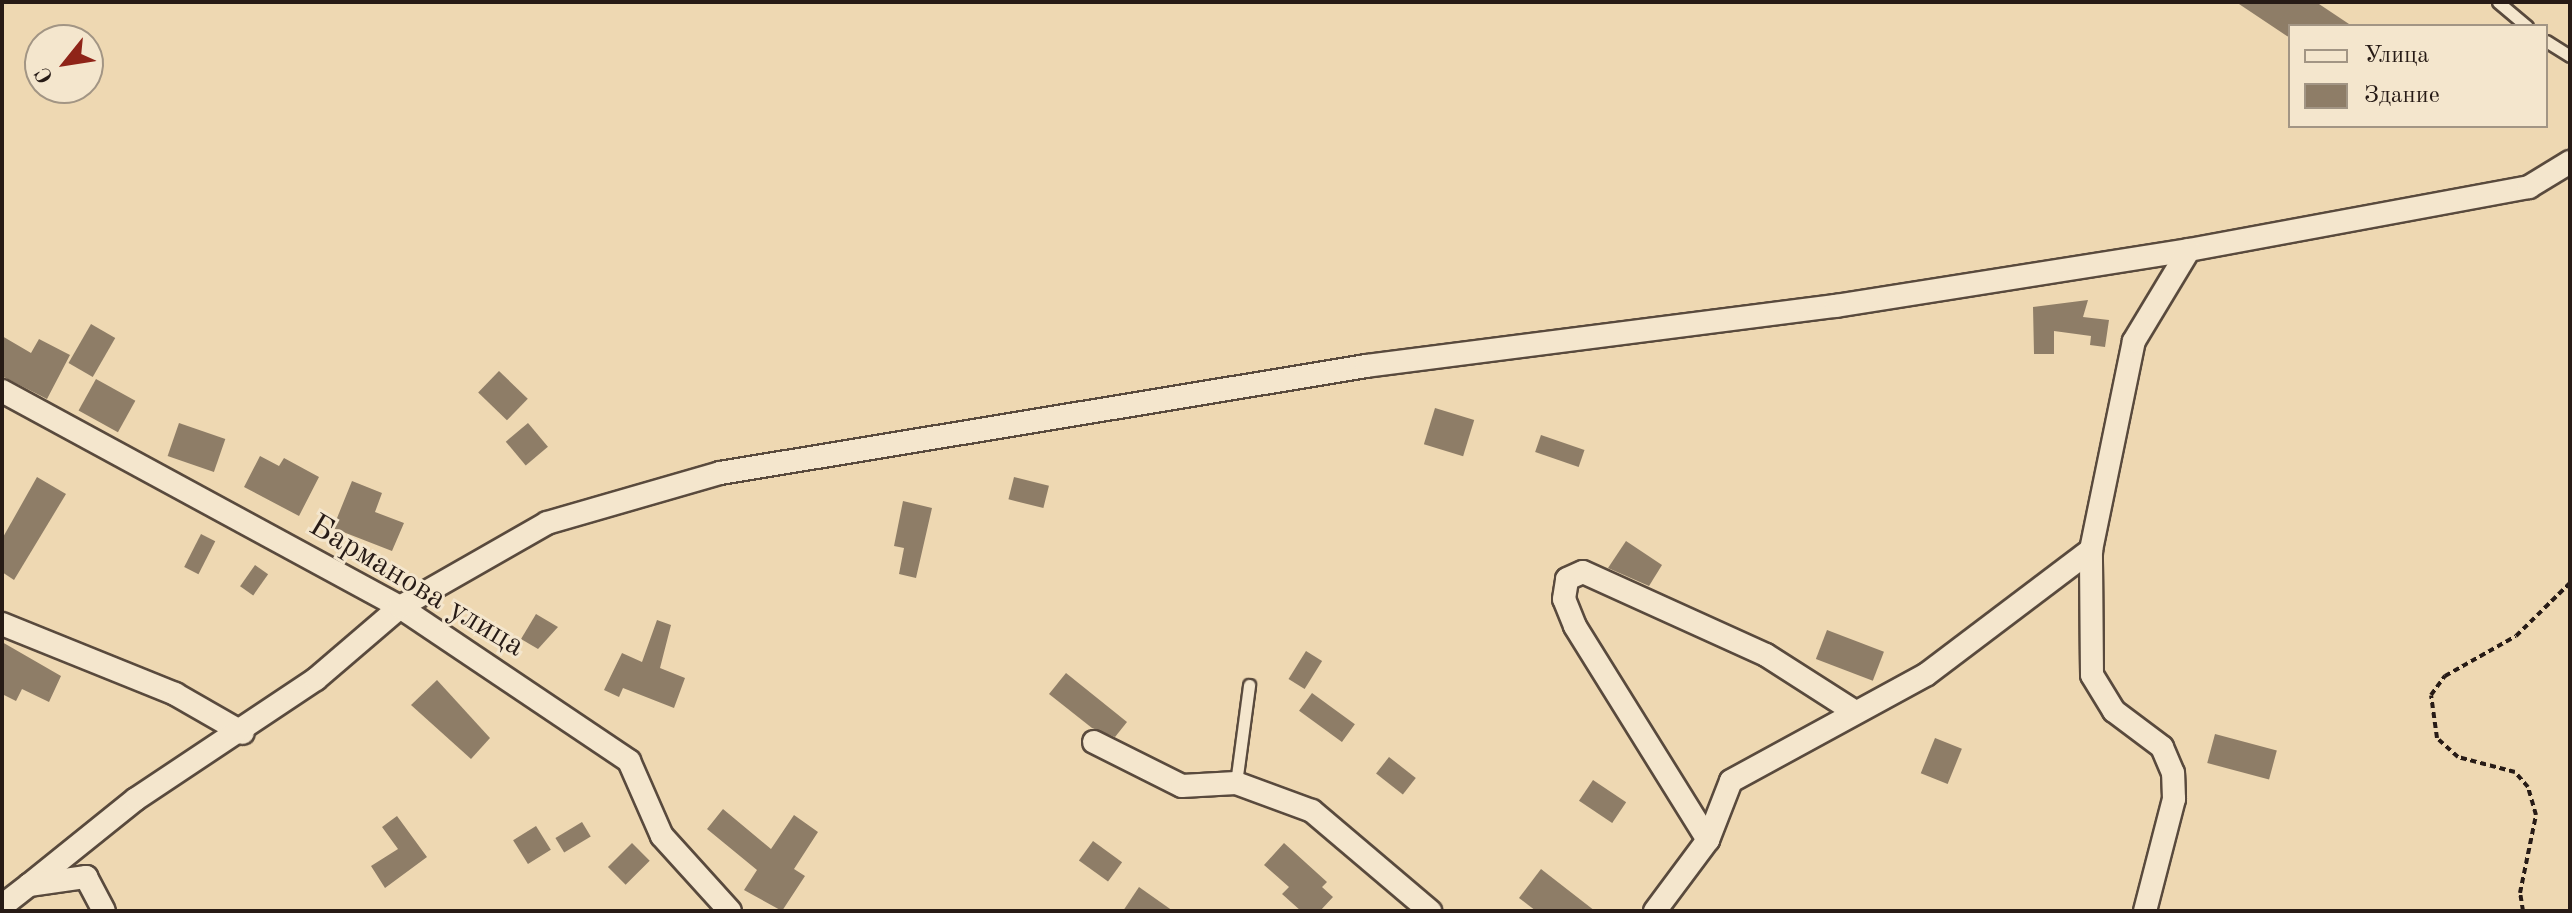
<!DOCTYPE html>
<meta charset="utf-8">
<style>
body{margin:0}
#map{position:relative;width:2572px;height:913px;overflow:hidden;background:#eed8b2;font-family:"Old Standard TT",serif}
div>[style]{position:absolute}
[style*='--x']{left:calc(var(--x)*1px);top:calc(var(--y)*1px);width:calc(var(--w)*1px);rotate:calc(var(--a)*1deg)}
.building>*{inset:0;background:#8e7d67;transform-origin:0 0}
.path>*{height:4px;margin-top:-2px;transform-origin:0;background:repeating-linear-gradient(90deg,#271b16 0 6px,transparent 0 10px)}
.roads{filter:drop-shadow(2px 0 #594a3d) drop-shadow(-2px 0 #594a3d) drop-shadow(0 2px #594a3d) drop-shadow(0 -2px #594a3d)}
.lane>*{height:11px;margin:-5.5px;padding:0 5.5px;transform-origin:5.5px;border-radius:5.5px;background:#f4e6cd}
.street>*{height:22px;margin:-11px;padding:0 11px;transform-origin:11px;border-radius:11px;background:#f4e6cd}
span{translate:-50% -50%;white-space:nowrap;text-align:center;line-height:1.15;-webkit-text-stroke:6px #f4e6cd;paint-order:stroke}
.street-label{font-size:32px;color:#271b16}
.frame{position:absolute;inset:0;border:4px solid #271b16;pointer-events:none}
.legend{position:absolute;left:2288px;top:24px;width:260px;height:104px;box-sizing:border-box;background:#f4e6cd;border:2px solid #a29584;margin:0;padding:10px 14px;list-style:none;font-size:24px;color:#271b16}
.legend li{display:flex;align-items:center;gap:16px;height:40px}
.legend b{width:40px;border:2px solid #a29584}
.north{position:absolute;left:24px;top:24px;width:80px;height:80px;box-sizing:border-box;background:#f4e6cd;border:2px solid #a29584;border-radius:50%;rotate:240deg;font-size:22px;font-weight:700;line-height:32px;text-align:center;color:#271b16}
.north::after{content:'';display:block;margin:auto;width:28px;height:36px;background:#8f2418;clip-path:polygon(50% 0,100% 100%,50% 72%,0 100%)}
</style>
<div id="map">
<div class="building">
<i style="clip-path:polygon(2236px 2px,2316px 2px,2352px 26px,2290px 26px,2290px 38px)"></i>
<i style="clip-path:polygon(2088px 300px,2083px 317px,2109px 320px,2105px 347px,2090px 345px,2091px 336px,2054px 331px,2054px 354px,2034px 354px,2033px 307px)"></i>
<i style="left:91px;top:324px;width:28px;height:45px;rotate:30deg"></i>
<i style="clip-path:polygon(2px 336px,31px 353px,39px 339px,70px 355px,47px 399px,2px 376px)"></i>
<i style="left:499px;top:371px;width:40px;height:30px;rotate:44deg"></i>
<i style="left:96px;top:379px;width:45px;height:36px;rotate:29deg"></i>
<i style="left:1435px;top:408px;width:41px;height:38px;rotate:17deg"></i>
<i style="left:179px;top:423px;width:49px;height:35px;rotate:19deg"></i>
<i style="left:528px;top:423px;width:31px;height:29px;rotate:50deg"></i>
<i style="left:1541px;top:435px;width:46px;height:18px;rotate:19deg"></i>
<i style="clip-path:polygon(260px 456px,279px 466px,284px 458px,319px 477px,299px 516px,244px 487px)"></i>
<i style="clip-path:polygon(37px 477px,66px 494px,14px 580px,2px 572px,2px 539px)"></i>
<i style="left:1014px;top:477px;width:36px;height:23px;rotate:14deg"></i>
<i style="clip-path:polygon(352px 481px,382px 493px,375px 512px,404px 523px,392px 551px,333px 528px)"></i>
<i style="clip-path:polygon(903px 501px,932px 508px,916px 578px,899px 574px,904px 548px,894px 546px)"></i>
<i style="left:201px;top:534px;width:16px;height:37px;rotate:27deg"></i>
<i style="clip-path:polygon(1626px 541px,1662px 565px,1649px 586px,1608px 568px)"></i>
<i style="left:255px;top:565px;width:16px;height:26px;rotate:35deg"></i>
<i style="clip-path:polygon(536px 614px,558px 627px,538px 649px,521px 639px)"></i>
<i style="clip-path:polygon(657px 620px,671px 625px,660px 668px,685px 678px,674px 708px,623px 688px,619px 697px,604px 690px,622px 653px,642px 662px)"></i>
<i style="left:1827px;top:630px;width:61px;height:31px;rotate:21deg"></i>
<i style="clip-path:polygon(2px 642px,61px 676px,49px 702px,22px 689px,16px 701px,2px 694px)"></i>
<i style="left:1306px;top:651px;width:19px;height:33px;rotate:32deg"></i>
<i style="clip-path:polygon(1066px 673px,1127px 722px,1115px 737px,1092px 728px,1049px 694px)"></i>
<i style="clip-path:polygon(437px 680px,490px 738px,471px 759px,411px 705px)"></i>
<i style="left:1312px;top:693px;width:53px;height:22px;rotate:36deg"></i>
<i style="left:2215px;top:734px;width:64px;height:30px;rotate:15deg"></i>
<i style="left:1935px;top:738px;width:29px;height:38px;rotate:22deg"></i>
<i style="left:1389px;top:757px;width:34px;height:21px;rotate:38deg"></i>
<i style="left:1593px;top:780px;width:40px;height:25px;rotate:34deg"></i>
<i style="clip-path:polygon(723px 809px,771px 849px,794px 815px,818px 832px,794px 869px,805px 876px,782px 911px,744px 890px,757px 870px,707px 829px)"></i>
<i style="clip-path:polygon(397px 816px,427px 857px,385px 888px,371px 866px,398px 849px,382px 827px)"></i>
<i style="left:582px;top:822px;width:17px;height:31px;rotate:59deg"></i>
<i style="left:536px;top:826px;width:28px;height:27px;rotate:58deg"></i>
<i style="left:1093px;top:841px;width:36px;height:24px;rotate:36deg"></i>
<i style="left:632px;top:843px;width:25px;height:34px;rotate:45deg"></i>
<i style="clip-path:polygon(1284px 843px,1327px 882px,1322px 887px,1333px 897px,1320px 911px,1301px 911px,1282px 894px,1289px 887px,1264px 865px)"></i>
<i style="clip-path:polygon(1541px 869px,1595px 911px,1536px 911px,1519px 898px)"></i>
<i style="clip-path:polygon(1139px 887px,1173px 911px,1123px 911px)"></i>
</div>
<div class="path">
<i style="--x:2523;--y:911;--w:18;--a:-99"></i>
<i style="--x:2520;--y:893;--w:80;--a:-78.4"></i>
<i style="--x:2536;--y:815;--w:29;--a:-106"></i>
<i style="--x:2528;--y:787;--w:20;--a:-131"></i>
<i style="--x:2515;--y:772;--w:59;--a:-165.3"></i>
<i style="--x:2458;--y:757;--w:28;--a:-138"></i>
<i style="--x:2437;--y:738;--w:43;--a:-97.9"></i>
<i style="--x:2431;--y:695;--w:24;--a:-54"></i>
<i style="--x:2445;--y:676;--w:81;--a:-29.4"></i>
<i style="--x:2516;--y:636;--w:76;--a:-44.5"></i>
</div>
<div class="roads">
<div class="lane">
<i style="--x:2498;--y:2;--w:38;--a:40"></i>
<i style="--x:2546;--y:41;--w:28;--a:32"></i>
<i style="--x:1236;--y:783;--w:99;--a:-82.4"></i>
</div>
<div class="street">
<i style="--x:2;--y:391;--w:453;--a:28.5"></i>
<i style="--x:400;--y:607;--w:276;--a:33.9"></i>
<i style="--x:629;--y:761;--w:82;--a:66.3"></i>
<i style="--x:662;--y:836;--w:101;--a:47.8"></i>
<i style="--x:2;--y:624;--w:187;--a:22"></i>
<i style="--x:175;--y:694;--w:78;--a:29.8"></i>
<i style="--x:1094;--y:742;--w:98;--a:26.6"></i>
<i style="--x:1182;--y:786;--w:54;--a:-3.2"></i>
<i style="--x:1236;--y:783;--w:81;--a:20.2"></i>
<i style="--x:1312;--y:811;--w:155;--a:40.3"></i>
<i style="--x:1708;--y:840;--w:252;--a:-121.9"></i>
<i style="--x:1575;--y:626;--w:29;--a:-112"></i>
<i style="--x:1564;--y:599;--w:20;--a:-81"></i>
<i style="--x:1567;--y:579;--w:17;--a:-24"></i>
<i style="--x:1583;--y:572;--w:201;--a:24.4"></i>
<i style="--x:1766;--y:655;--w:106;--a:32.6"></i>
<i style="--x:29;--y:885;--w:137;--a:-38.8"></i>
<i style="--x:136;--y:799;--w:216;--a:-33.7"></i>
<i style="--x:316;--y:679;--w:111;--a:-40.6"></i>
<i style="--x:400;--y:607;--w:169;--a:-29.7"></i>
<i style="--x:547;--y:523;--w:180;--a:-16.1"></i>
<i style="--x:720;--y:473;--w:655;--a:-9.4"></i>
<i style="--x:1366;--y:366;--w:474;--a:-7.3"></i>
<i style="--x:1836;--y:306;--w:357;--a:-9"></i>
<i style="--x:2189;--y:250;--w:346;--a:-10.5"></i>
<i style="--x:2529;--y:187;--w:48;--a:-31.4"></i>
<i style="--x:2;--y:906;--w:34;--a:-38"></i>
<i style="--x:29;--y:885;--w:58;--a:-8"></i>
<i style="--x:86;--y:877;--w:38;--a:62"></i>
<i style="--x:1655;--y:911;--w:89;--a:-53.3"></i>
<i style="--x:1708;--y:840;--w:63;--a:-68.7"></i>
<i style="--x:1731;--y:781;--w:223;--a:-28.6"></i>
<i style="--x:1927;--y:674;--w:206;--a:-37.1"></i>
<i style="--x:2145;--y:911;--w:116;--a:-75.5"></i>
<i style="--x:2174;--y:799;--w:26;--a:-92"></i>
<i style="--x:2173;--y:773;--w:28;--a:-113"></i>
<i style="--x:2162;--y:747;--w:60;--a:-143.1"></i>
<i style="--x:2114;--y:711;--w:42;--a:-121.4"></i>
<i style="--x:2092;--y:675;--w:125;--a:-90.5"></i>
<i style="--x:2091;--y:550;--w:213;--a:-78.4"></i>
<i style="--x:2134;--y:341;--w:106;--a:-58.9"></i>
</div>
</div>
<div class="street-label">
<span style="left:416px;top:587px;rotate:31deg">Барманова улица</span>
</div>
<div class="frame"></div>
<ul class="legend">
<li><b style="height:10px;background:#f4e6cd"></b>Улица</li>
<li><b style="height:22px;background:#8e7d67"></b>Здание</li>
</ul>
<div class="north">С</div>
</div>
